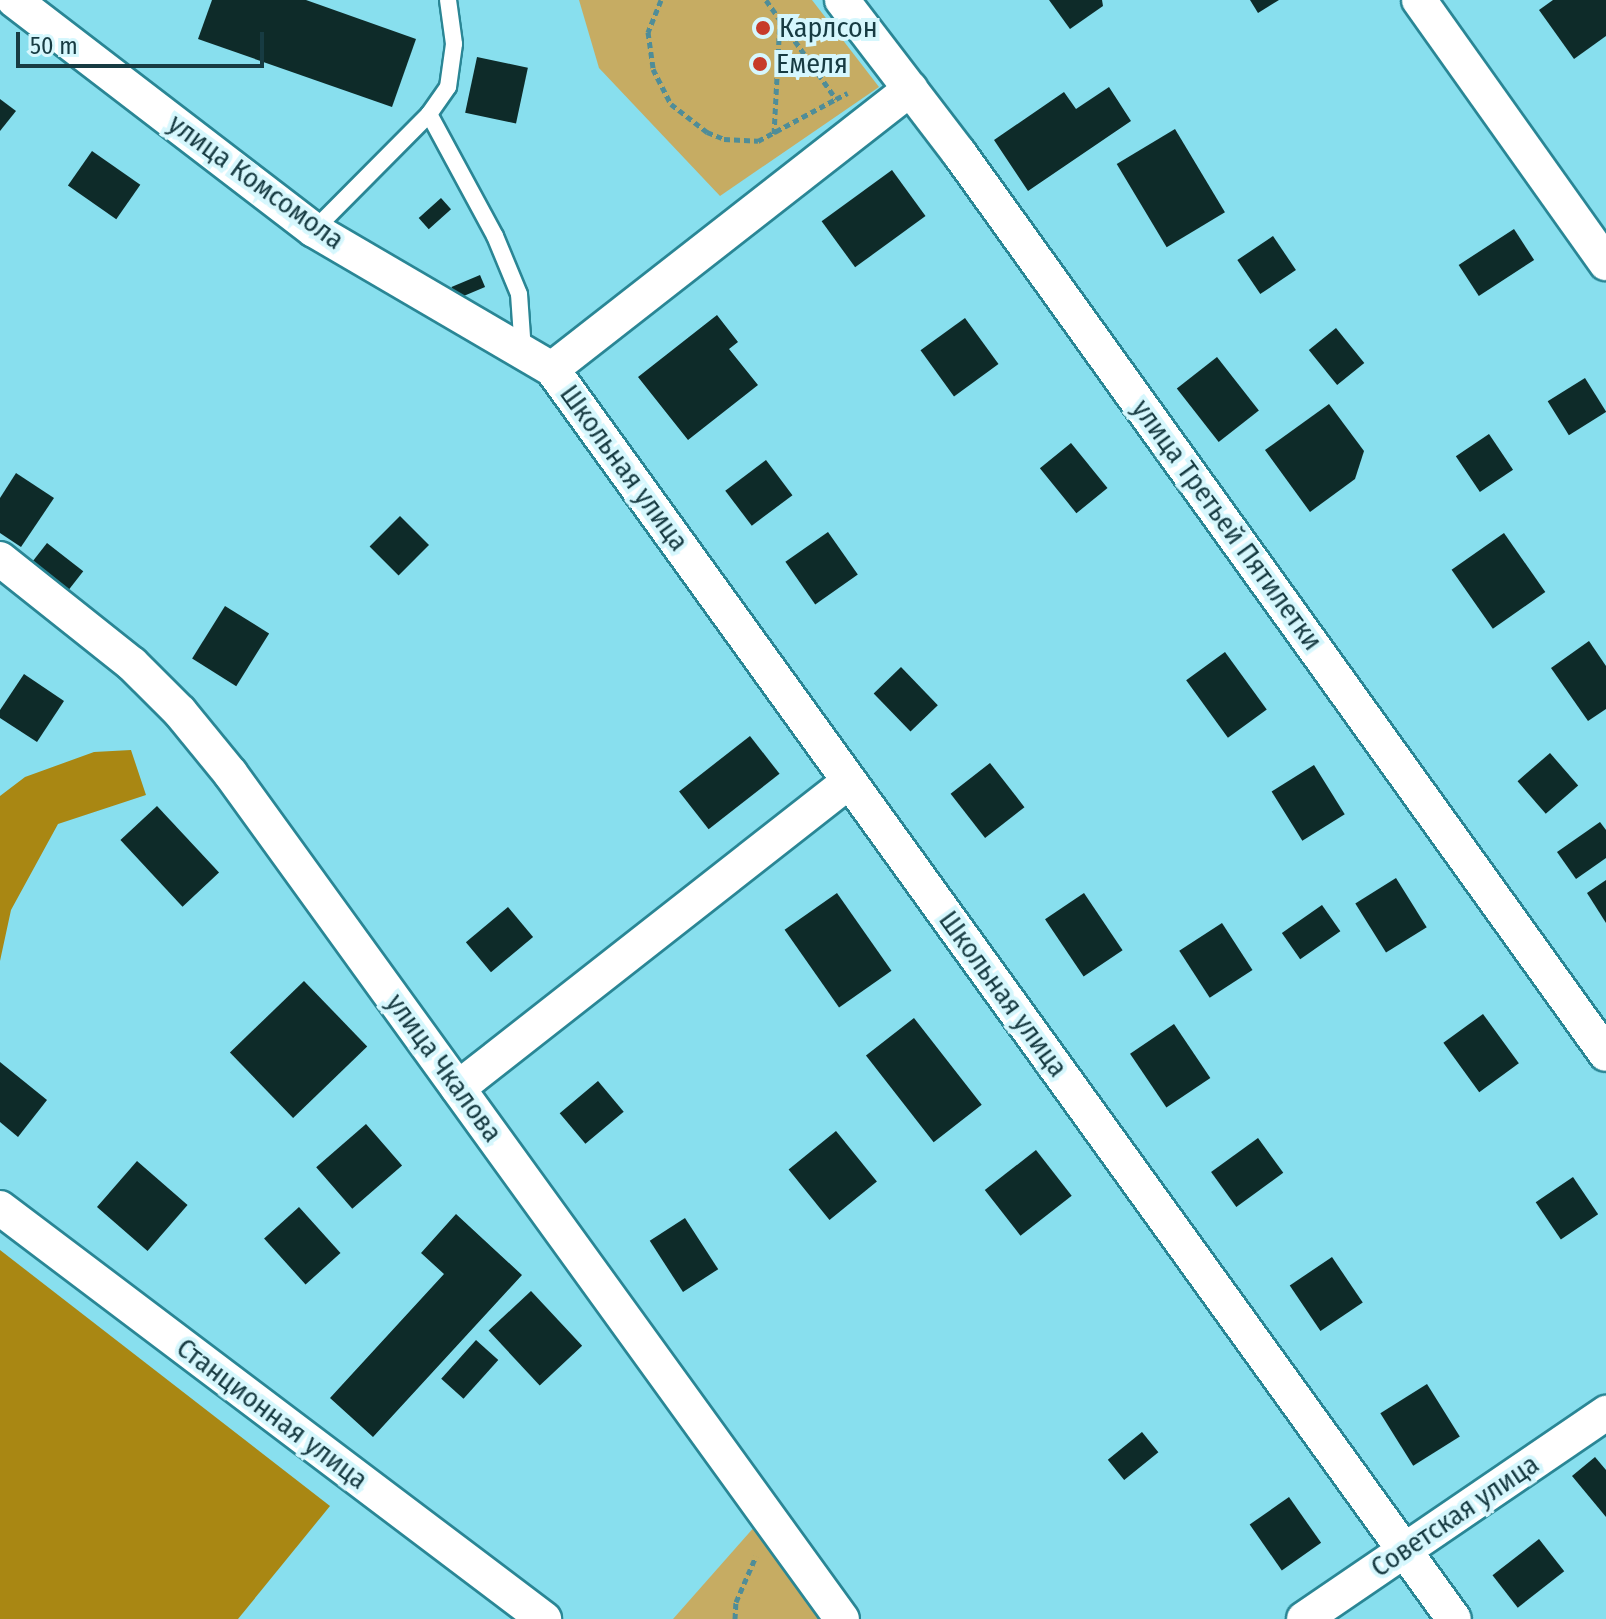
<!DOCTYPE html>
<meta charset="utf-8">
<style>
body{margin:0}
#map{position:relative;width:1606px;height:1619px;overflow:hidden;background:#88dfee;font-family:"Fira Sans Condensed",sans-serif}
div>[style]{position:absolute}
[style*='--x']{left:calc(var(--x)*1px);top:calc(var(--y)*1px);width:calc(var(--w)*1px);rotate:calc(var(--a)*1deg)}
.green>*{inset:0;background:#c6ac63}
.forest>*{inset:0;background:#a98713}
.building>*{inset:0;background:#0e2b29;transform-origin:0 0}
.path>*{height:5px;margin-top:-2.5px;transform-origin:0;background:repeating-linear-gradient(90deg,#4f8d98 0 6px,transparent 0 10px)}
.roads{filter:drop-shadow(2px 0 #2a8695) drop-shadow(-2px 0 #2a8695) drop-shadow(0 2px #2a8695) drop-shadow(0 -2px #2a8695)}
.lane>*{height:16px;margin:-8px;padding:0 8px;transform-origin:8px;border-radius:8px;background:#fff}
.street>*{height:34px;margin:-17px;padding:0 17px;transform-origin:17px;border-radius:17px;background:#fff}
.dots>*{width:22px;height:22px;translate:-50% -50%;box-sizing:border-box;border:4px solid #d6f7fd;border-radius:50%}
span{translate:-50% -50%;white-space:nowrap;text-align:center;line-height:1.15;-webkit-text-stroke:8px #d6f7fd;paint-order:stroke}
.poi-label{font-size:28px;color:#173b42}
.left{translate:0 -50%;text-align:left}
.street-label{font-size:28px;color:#173b42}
.scale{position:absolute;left:16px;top:32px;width:248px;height:36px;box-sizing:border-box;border:4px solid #173b42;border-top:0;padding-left:10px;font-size:24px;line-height:28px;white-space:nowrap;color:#173b42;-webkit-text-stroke:6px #d6f7fd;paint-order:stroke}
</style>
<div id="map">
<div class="green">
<i style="clip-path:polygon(579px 0,812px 0,879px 87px,720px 196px,599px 68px)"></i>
<i style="clip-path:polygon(756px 1525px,827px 1619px,673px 1619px)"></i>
</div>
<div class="forest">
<i style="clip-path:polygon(131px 750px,146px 795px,58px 824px,11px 910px,0 961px,0 796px,25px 777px,94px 752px)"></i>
<i style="clip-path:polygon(0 1250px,330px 1506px,238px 1619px,0 1619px)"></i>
</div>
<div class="building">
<i style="clip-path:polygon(212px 0,306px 0,416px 39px,392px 107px,198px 39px)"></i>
<i style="clip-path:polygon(1049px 0,1102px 0,1103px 6px,1070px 29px)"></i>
<i style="clip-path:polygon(1250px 0,1279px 0,1258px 13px)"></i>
<i style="clip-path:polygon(1553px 0,1606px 0,1606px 36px,1574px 59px,1539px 10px)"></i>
<i style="left:477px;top:57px;width:52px;height:57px;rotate:12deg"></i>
<i style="clip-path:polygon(1109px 87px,1131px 121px,1028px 191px,994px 140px,1064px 92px,1076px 109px)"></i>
<i style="clip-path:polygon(0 99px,16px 111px,0 131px)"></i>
<i style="left:1175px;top:129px;width:97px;height:68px;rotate:59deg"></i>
<i style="left:92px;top:151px;width:59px;height:42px;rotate:35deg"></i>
<i style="left:892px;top:170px;width:57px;height:87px;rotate:54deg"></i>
<i style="left:441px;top:198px;width:15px;height:30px;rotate:48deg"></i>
<i style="left:1514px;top:229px;width:37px;height:66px;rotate:57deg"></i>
<i style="left:1273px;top:236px;width:41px;height:43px;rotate:56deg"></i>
<i style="left:480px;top:275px;width:13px;height:31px;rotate:67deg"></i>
<i style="clip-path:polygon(717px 315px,738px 342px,729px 349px,758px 385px,688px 440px,638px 377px)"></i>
<i style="left:965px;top:318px;width:57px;height:55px;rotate:54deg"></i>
<i style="left:1336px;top:328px;width:45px;height:35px;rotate:51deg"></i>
<i style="left:1217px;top:357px;width:68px;height:51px;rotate:52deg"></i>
<i style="left:1585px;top:378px;width:40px;height:44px;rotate:58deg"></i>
<i style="clip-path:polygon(1329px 404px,1364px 451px,1355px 479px,1310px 512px,1265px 450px)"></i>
<i style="left:1489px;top:434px;width:43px;height:40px;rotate:56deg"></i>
<i style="left:1071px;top:443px;width:58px;height:40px;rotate:51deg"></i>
<i style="left:766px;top:460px;width:44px;height:51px;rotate:53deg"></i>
<i style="clip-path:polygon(16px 473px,54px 498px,21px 547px,0 533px,0 498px)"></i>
<i style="left:400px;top:516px;width:41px;height:43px;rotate:45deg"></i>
<i style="left:828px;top:532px;width:52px;height:52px;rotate:55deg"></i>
<i style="left:1504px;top:533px;width:72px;height:64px;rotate:55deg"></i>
<i style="left:47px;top:543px;width:46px;height:34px;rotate:38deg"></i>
<i style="left:225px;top:606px;width:52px;height:62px;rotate:32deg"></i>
<i style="clip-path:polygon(1589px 641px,1606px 666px,1606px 709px,1588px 721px,1551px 668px)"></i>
<i style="left:1225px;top:652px;width:71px;height:48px;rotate:54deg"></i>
<i style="left:901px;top:667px;width:53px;height:38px;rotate:46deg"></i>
<i style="clip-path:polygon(24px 674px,64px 701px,37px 742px,0 718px,0 710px)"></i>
<i style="left:750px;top:736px;width:48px;height:90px;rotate:52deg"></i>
<i style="left:1550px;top:753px;width:43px;height:43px;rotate:49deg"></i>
<i style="left:990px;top:763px;width:56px;height:50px;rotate:52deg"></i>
<i style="left:1314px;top:765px;width:58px;height:50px;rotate:58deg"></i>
<i style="left:157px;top:806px;width:91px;height:50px;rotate:47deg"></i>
<i style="clip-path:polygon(1600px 822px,1606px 830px,1606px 858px,1576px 879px,1557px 852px)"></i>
<i style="left:1396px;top:878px;width:58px;height:48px;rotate:58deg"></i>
<i style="clip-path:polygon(1606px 880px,1606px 923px,1587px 893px)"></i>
<i style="left:837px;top:893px;width:95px;height:64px;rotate:55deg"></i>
<i style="left:1084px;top:893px;width:69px;height:47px;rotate:56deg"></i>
<i style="left:1322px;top:905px;width:32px;height:49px;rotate:55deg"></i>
<i style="left:508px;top:907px;width:39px;height:55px;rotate:50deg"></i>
<i style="left:1222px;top:923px;width:56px;height:51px;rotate:57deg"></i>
<i style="left:304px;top:981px;width:91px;height:103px;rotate:46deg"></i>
<i style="left:1483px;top:1014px;width:61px;height:49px;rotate:54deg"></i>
<i style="left:914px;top:1018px;width:110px;height:61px;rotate:52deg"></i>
<i style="left:1174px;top:1024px;width:65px;height:53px;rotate:56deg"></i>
<i style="clip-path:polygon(0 1062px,47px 1100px,18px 1137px,0 1122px)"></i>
<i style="left:598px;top:1081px;width:40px;height:50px;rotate:50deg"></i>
<i style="left:366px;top:1124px;width:55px;height:66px;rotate:49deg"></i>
<i style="left:836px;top:1131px;width:65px;height:61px;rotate:51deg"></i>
<i style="left:1258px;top:1138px;width:43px;height:58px;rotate:54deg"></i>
<i style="left:1036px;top:1150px;width:58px;height:65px;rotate:52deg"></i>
<i style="left:137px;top:1161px;width:67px;height:61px;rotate:41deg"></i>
<i style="left:1573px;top:1177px;width:45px;height:45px;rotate:56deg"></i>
<i style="left:299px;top:1207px;width:62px;height:47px;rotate:48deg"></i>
<i style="clip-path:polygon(456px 1214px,522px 1275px,373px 1437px,330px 1398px,444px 1274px,421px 1253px)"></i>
<i style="left:685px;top:1218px;width:61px;height:42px;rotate:57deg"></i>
<i style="left:1332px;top:1257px;width:55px;height:51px;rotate:56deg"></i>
<i style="left:531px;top:1291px;width:75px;height:58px;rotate:47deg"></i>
<i style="left:476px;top:1340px;width:30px;height:52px;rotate:42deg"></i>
<i style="left:1427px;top:1384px;width:62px;height:55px;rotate:58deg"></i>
<i style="left:1142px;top:1432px;width:26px;height:44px;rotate:51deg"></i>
<i style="clip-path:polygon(1595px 1457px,1606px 1470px,1606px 1517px,1572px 1476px)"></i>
<i style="left:1289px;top:1497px;width:56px;height:48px;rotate:55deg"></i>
<i style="left:1539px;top:1539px;width:41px;height:59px;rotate:52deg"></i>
</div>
<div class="path">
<i style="--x:661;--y:0;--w:35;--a:112"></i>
<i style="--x:648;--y:32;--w:37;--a:82"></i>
<i style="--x:653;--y:69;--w:39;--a:63"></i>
<i style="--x:671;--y:104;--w:46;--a:37.9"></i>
<i style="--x:707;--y:132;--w:18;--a:22"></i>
<i style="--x:724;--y:139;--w:34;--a:3"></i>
<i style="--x:758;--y:141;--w:89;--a:-28.3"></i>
<i style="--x:766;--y:0;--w:121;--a:54.7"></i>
<i style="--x:836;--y:99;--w:13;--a:-27"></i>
<i style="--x:774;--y:134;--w:114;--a:-87"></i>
<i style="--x:735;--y:1619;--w:17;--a:-87"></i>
<i style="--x:736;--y:1602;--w:50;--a:-66.5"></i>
</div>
<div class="roads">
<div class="lane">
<i style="--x:448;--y:0;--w:44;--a:82.2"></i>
<i style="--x:454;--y:44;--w:43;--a:97.9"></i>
<i style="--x:448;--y:87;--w:33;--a:125"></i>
<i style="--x:429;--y:114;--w:139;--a:61.6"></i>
<i style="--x:495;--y:236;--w:63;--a:67.5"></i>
<i style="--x:519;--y:294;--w:57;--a:86"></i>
<i style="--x:314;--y:230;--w:163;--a:-45.2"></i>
</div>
<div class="street">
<i style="--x:14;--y:0;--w:378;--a:37.5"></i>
<i style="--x:314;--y:230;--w:276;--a:30.3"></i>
<i style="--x:552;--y:369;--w:1541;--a:54.19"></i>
<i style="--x:842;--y:0;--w:193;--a:52.6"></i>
<i style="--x:959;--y:153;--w:1109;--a:54.32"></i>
<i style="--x:1419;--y:0;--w:323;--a:54.6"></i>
<i style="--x:552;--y:369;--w:455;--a:-38"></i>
<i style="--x:0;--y:559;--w:169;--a:38.5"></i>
<i style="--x:132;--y:664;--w:68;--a:45"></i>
<i style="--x:180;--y:712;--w:79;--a:50.7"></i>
<i style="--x:230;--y:773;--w:1044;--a:54.12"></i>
<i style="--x:458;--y:1088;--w:497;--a:-38.1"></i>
<i style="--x:0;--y:1208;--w:682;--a:37.07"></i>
<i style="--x:1304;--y:1619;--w:366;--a:-34.3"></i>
</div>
</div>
<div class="dots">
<i style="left:763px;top:28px;background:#c73b2a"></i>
<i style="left:760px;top:64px;background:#c73b2a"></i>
</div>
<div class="poi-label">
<span class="left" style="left:779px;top:28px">Карлсон</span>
<span class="left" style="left:776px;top:64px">Емеля</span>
</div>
<div class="street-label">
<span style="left:256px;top:182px;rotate:36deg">улица Комсомола</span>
<span style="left:624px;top:468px;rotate:54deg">Школьная улица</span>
<span style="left:1227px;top:525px;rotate:54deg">улица Третьей Пятилетки</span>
<span style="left:1003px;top:994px;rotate:54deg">Школьная улица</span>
<span style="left:444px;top:1068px;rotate:54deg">улица Чкалова</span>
<span style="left:272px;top:1414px;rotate:37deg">Станционная улица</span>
<span style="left:1455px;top:1516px;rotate:-34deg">Советская улица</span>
</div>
<div class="scale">50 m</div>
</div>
